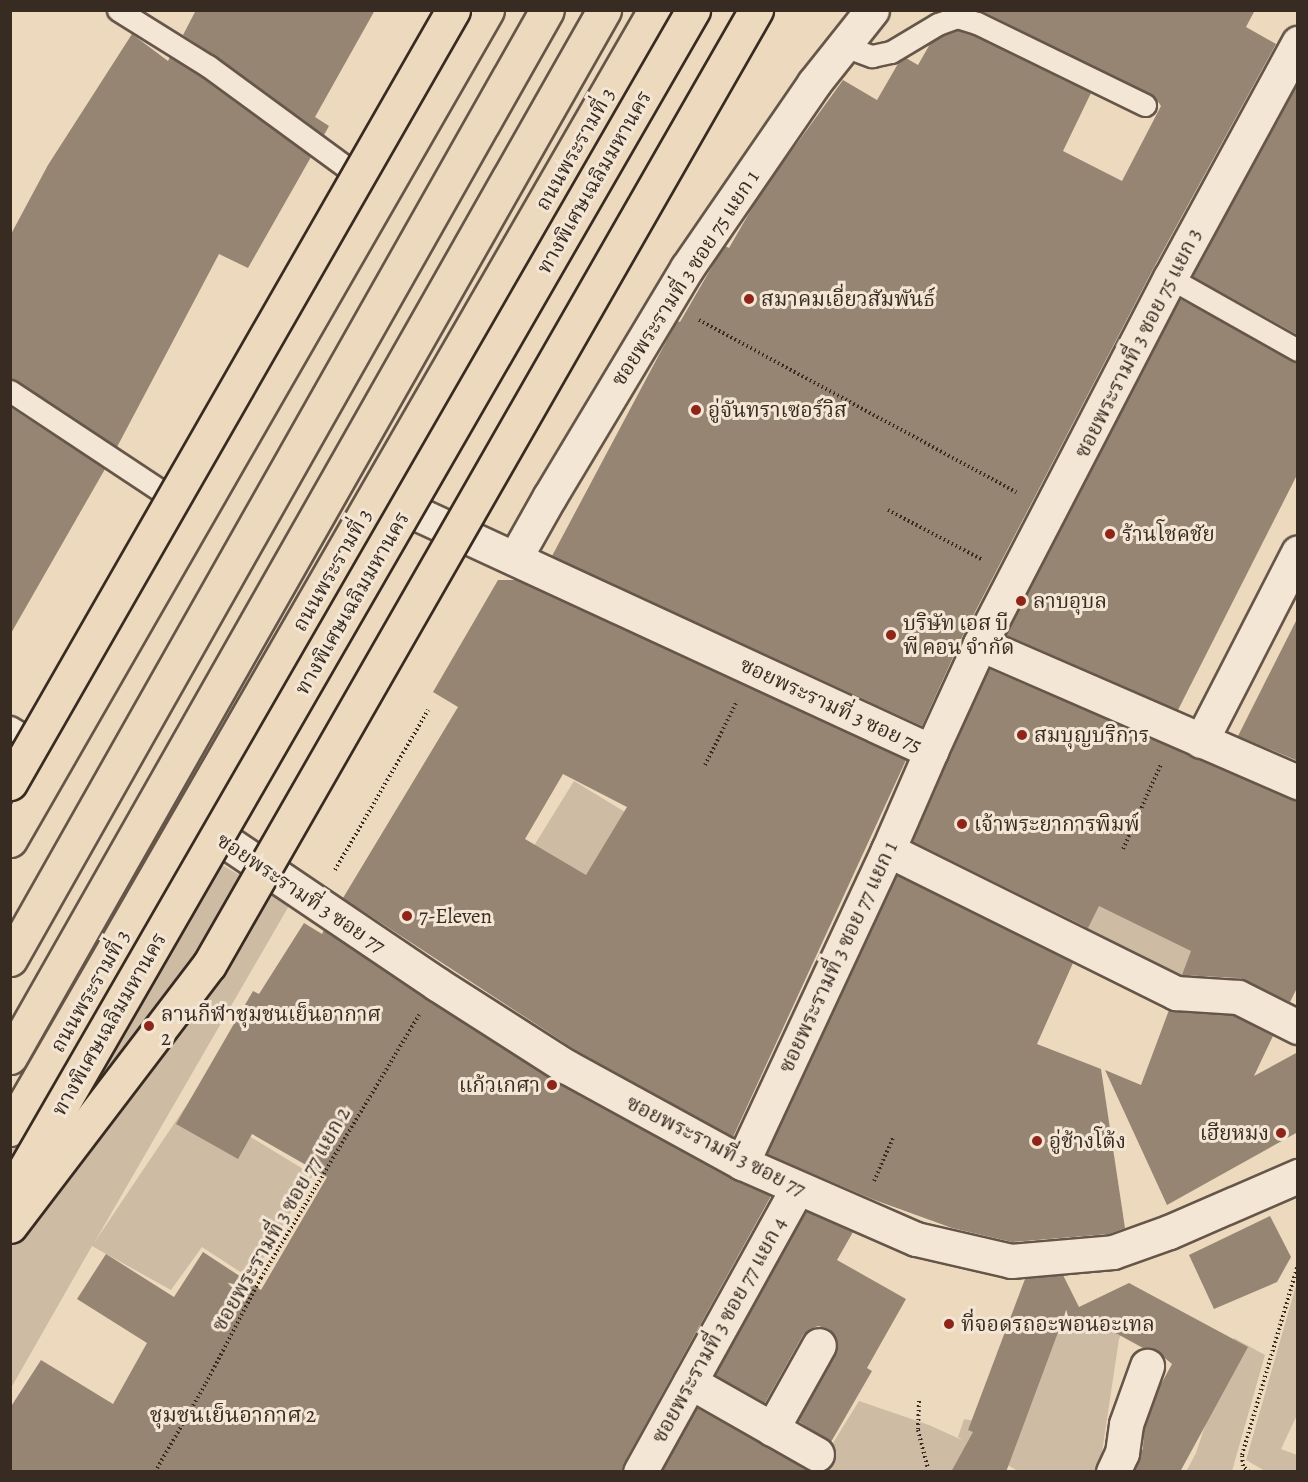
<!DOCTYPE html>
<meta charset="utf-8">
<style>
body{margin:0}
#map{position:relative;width:1308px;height:1482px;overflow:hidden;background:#edd9bd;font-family:Alegreya,"Noto Serif Thai",serif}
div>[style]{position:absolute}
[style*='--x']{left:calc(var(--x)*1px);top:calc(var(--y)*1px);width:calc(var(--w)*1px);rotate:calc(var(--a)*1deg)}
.green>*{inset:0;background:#cebba3}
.building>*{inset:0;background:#968573}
.path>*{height:4px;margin-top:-2px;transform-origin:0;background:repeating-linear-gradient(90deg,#382b22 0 1.5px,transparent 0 4.5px)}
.roads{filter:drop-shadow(2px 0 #655649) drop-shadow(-2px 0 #655649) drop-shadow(0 2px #655649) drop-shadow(0 -2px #655649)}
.service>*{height:21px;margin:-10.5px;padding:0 10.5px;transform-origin:10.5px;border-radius:10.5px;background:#f3e6d4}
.minor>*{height:33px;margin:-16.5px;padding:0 16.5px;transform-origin:16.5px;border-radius:16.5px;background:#f3e6d4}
.tertiary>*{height:33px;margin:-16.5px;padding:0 16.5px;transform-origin:16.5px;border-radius:16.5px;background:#f3e6d4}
.primary>*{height:33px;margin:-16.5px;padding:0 16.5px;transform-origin:16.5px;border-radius:16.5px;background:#edd9bd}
.bridges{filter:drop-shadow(2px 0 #382b22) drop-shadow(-2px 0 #382b22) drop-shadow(0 2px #382b22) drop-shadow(0 -2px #382b22)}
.motorway-bridge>*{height:33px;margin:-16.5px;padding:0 16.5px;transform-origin:16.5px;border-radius:16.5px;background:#edd9bd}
.dots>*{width:16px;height:16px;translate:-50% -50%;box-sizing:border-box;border:3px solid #f3e6d4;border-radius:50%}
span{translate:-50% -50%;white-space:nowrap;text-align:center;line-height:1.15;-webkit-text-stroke:6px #f3e6d4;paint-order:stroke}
.street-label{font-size:21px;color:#382b22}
.poi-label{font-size:21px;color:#382b22}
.left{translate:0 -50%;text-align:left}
.right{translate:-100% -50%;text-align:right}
.neighbourhood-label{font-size:22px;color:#382b22}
.frame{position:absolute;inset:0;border:12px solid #382b22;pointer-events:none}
</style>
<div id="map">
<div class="green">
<i style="clip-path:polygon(574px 781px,671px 840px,587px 976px,519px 870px)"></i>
<i style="clip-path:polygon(182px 842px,290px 904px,94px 1243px,190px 1100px,313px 1175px,251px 1279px,202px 1247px,171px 1290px,92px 1246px,11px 1388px,11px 1148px)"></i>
<i style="clip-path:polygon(1100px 899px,1256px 983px,1251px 991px,1183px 984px,1077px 938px)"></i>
<i style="clip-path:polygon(1297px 1282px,1297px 1415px,1281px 1449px,1297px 1455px,1297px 1471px,1265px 1471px,1246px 1460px)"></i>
<i style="clip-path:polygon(1060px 1312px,1130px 1317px,1119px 1339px,1101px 1459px,1096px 1471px,1018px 1471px,971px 1445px,956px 1471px,815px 1472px,859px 1401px,929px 1425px,962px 1440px,958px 1437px,964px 1419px,986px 1423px)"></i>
<i style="clip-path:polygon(1234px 1338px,1265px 1355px,1232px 1471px,1186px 1472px,1196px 1453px)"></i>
</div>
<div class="building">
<i style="clip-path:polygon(196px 10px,375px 10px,315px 117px,329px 126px,324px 135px,215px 56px,183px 35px)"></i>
<i style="clip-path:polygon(980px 10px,1255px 10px,1246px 27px,1276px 44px,1153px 269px,963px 635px,922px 726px,552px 556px,677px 321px,680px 322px,717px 258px,725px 246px,729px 248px,759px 196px,843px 80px,877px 100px,899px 62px,906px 58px,918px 65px,930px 44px,944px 36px,957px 30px,972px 35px,1091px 93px,1063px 151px,1122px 181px,1161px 106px,1155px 97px)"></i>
<i style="clip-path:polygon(132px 34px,168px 61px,170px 57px,201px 77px,311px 157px,248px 268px,219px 254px,117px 447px,10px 378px,10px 236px,48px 165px)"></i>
<i style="clip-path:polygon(1298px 83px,1298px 335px,1192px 276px)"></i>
<i style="clip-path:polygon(1180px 299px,1298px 363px,1298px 473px,1178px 710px,1006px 635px)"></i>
<i style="clip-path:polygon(10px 407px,105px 469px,10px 635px)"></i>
<i style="clip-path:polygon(evenodd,498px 580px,517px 580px,906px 760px,733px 1137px,577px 1051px,343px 898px,458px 707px,433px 692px,498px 580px,563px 774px,627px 807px,586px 875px,525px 839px,563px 774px)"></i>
<i style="clip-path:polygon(1298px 617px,1298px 761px,1238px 736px)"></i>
<i style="clip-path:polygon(989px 669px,1298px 800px,1298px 986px,1290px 1002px,1240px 978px,1182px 975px,1191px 951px,1099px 906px,1088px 928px,912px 841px)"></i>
<i style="clip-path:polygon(897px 875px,1073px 963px,1037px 1044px,1101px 1069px,1125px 1228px,1109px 1234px,1012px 1242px,952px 1228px,872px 1199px,767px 1154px)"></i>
<i style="clip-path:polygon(304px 923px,322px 934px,324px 930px,558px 1083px,733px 1179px,771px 1196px,624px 1463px,621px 1472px,10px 1472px,10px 1408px,41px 1360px,113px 1404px,147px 1343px,77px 1299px,106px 1254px,174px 1297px,203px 1252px,261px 1290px,327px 1177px,252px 1134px,238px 1159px,176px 1124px,253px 991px,259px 994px)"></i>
<i style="clip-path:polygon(1169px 1010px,1233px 1015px,1273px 1036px,1254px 1076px,1298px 1052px,1298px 1132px,1167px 1205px,1105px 1070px,1141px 1085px)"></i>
<i style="clip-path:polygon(806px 1211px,853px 1232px,837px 1260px,906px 1299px,867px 1368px,872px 1371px,831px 1442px,798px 1421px,836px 1354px,838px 1344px,835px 1335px,829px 1329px,818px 1326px,810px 1329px,803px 1335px,765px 1403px,715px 1375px)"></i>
<i style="clip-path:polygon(1270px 1216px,1291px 1257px,1277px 1282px,1214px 1309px,1189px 1255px)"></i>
<i style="clip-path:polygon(1063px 1275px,1079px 1307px,1129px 1283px,1248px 1347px,1180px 1472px,1134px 1472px,1143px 1448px,1144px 1429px,1160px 1386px,1172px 1364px,1154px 1349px,1143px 1348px,1112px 1331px,1060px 1327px,1006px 1472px,951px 1472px,973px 1432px,968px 1430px,1025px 1279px)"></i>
<i style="clip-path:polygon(697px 1408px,808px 1470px,812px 1472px,662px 1472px)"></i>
</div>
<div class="path">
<i style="--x:699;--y:320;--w:361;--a:28.5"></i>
<i style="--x:888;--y:510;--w:107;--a:27.8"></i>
<i style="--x:705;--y:765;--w:72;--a:-63.4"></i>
<i style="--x:1123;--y:849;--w:93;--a:-65.9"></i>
<i style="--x:335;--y:870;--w:185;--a:-59.8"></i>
<i style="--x:874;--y:1181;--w:47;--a:-66.2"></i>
<i style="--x:919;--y:1401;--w:29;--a:92"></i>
<i style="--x:918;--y:1430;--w:40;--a:75.6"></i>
<i style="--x:155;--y:1472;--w:103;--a:-60.2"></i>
<i style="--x:206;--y:1383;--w:119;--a:-62.4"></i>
<i style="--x:261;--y:1278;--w:307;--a:-59"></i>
<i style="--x:1249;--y:1472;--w:8;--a:-135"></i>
<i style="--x:1243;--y:1466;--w:11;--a:-95"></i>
<i style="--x:1242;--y:1455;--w:198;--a:-73.6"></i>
</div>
<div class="roads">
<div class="service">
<i style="--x:118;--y:10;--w:106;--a:31.9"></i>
<i style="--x:208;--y:66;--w:198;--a:36.2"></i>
<i style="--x:844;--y:46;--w:30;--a:20"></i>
<i style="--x:872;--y:56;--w:19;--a:-12"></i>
<i style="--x:891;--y:52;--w:55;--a:-30.8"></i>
<i style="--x:938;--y:24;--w:20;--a:-20"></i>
<i style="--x:957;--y:17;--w:21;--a:17"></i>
<i style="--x:977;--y:23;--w:187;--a:26"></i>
<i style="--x:1170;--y:278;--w:147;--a:29.4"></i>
<i style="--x:10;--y:391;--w:206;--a:33.5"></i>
<i style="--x:10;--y:727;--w:39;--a:31"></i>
</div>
<div class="minor">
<i style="--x:381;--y:497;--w:606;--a:24.79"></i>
<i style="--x:931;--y:751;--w:118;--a:-65.4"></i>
<i style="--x:980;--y:644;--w:347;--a:23.5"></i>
<i style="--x:515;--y:558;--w:71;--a:-60.6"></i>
<i style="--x:550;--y:496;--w:266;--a:-59"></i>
<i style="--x:687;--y:268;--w:224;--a:-55.5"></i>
<i style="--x:814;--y:83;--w:93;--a:-51.5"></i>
<i style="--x:980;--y:644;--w:412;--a:-62.6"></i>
<i style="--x:1170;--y:278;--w:268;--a:-61.4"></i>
<i style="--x:1201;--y:741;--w:212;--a:-62.8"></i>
<i style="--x:888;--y:850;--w:322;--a:26.4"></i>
<i style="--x:1176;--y:993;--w:62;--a:3.7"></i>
<i style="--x:1238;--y:997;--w:67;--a:26.6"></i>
<i style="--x:742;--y:1163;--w:345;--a:-65"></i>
<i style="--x:888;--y:850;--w:108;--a:-66.5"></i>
<i style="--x:690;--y:1382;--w:146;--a:29.6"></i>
<i style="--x:772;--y:1429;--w:96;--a:-60.8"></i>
<i style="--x:640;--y:1472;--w:324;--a:-61"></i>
<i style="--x:1113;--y:1472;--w:21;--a:-65"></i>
<i style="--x:1122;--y:1453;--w:29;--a:-82"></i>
<i style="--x:1126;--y:1424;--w:62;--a:-70.1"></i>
</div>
<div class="tertiary">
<i style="--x:194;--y:820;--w:293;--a:34"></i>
<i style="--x:437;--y:984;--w:154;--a:32.6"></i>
<i style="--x:567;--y:1067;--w:200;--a:28.7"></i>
<i style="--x:742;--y:1163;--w:190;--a:23.6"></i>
<i style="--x:916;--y:1239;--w:98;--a:13"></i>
<i style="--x:1011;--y:1261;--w:102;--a:-5"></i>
<i style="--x:1113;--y:1252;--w:59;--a:-19.7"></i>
<i style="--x:1169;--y:1232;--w:141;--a:-23.5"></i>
</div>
<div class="primary">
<i style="--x:10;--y:840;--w:957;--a:-60.11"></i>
<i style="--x:10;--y:959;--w:1090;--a:-60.5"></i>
<i style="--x:10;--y:1057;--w:1204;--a:-60.43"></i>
<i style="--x:10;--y:1129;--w:1292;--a:-60.04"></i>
</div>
</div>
<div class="bridges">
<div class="motorway-bridge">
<i style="--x:10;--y:783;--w:891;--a:-60.18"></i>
<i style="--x:10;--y:1195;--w:1368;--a:-60.04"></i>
<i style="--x:10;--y:1226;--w:328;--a:-52.7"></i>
<i style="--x:209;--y:965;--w:1101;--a:-60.2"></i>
</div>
</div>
<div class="dots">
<i style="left:749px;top:299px;background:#8f2418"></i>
<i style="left:696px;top:410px;background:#8f2418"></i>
<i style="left:1110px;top:534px;background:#8f2418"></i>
<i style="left:1021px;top:601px;background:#8f2418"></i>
<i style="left:891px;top:635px;background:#8f2418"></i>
<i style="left:1022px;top:735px;background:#8f2418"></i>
<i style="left:962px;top:824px;background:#8f2418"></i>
<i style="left:407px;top:916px;background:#8f2418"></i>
<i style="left:149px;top:1026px;background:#8f2418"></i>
<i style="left:552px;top:1085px;background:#8f2418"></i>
<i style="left:1281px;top:1133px;background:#8f2418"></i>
<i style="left:1037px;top:1141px;background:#8f2418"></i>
<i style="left:949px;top:1324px;background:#8f2418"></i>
</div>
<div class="street-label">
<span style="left:575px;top:149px;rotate:-60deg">ถนนพระรามที่ 3</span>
<span style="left:594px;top:182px;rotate:-60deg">ทางพิเศษเฉลิมมหานคร</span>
<span style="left:685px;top:278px;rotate:-57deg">ซอยพระรามที่ 3 ซอย 75 แยก 1</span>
<span style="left:1138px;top:343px;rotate:-63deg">ซอยพระรามที่ 3 ซอย 75 แยก 3</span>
<span style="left:332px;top:570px;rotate:-60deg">ถนนพระรามที่ 3</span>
<span style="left:352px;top:603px;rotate:-60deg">ทางพิเศษเฉลิมมหานคร</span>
<span style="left:831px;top:705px;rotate:25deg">ซอยพระรามที่ 3 ซอย 75</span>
<span style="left:301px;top:893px;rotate:34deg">ซอยพระรามที่ 3 ซอย 77</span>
<span style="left:838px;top:957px;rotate:-65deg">ซอยพระรามที่ 3 ซอย 77 แยก 1</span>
<span style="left:90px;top:991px;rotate:-60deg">ถนนพระรามที่ 3</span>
<span style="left:109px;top:1024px;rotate:-60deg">ทางพิเศษเฉลิมมหานคร</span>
<span style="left:716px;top:1146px;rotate:27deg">ซอยพระรามที่ 3 ซอย 77</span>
<span style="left:281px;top:1219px;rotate:-60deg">ซอยพระรามที่ 3 ซอย 77 แยก 2</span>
<span style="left:719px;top:1330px;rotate:-61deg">ซอยพระรามที่ 3 ซอย 77 แยก 4</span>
</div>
<div class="poi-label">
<span class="left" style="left:761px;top:299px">สมาคมเอี่ยวสัมพันธ์</span>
<span class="left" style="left:708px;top:410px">อู่จันทราเซอร์วิส</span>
<span class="left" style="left:1122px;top:534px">ร้านโชคชัย</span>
<span class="left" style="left:1033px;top:601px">ลาบอุบล</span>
<span class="left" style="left:903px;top:635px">บริษัท เอส บี<br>พี คอน จำกัด</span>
<span class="left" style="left:1034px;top:735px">สมบุญบริการ</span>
<span class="left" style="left:974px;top:824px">เจ้าพระยาการพิมพ์</span>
<span class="left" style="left:419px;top:916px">7-Eleven</span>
<span class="left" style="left:161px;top:1026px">ลานกีฬาชุมชนเย็นอากาศ<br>2</span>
<span class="right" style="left:540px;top:1085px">แก้วเกศา</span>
<span class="right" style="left:1269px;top:1133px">เฮียหมง</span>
<span class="left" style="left:1049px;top:1141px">อู่ช้างโต้ง</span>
<span class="left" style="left:961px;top:1324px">ที่จอดรถอะพอนอะเทล</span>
</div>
<div class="neighbourhood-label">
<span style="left:233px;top:1416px">ชุมชนเย็นอากาศ 2</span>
</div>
<div class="frame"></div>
</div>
